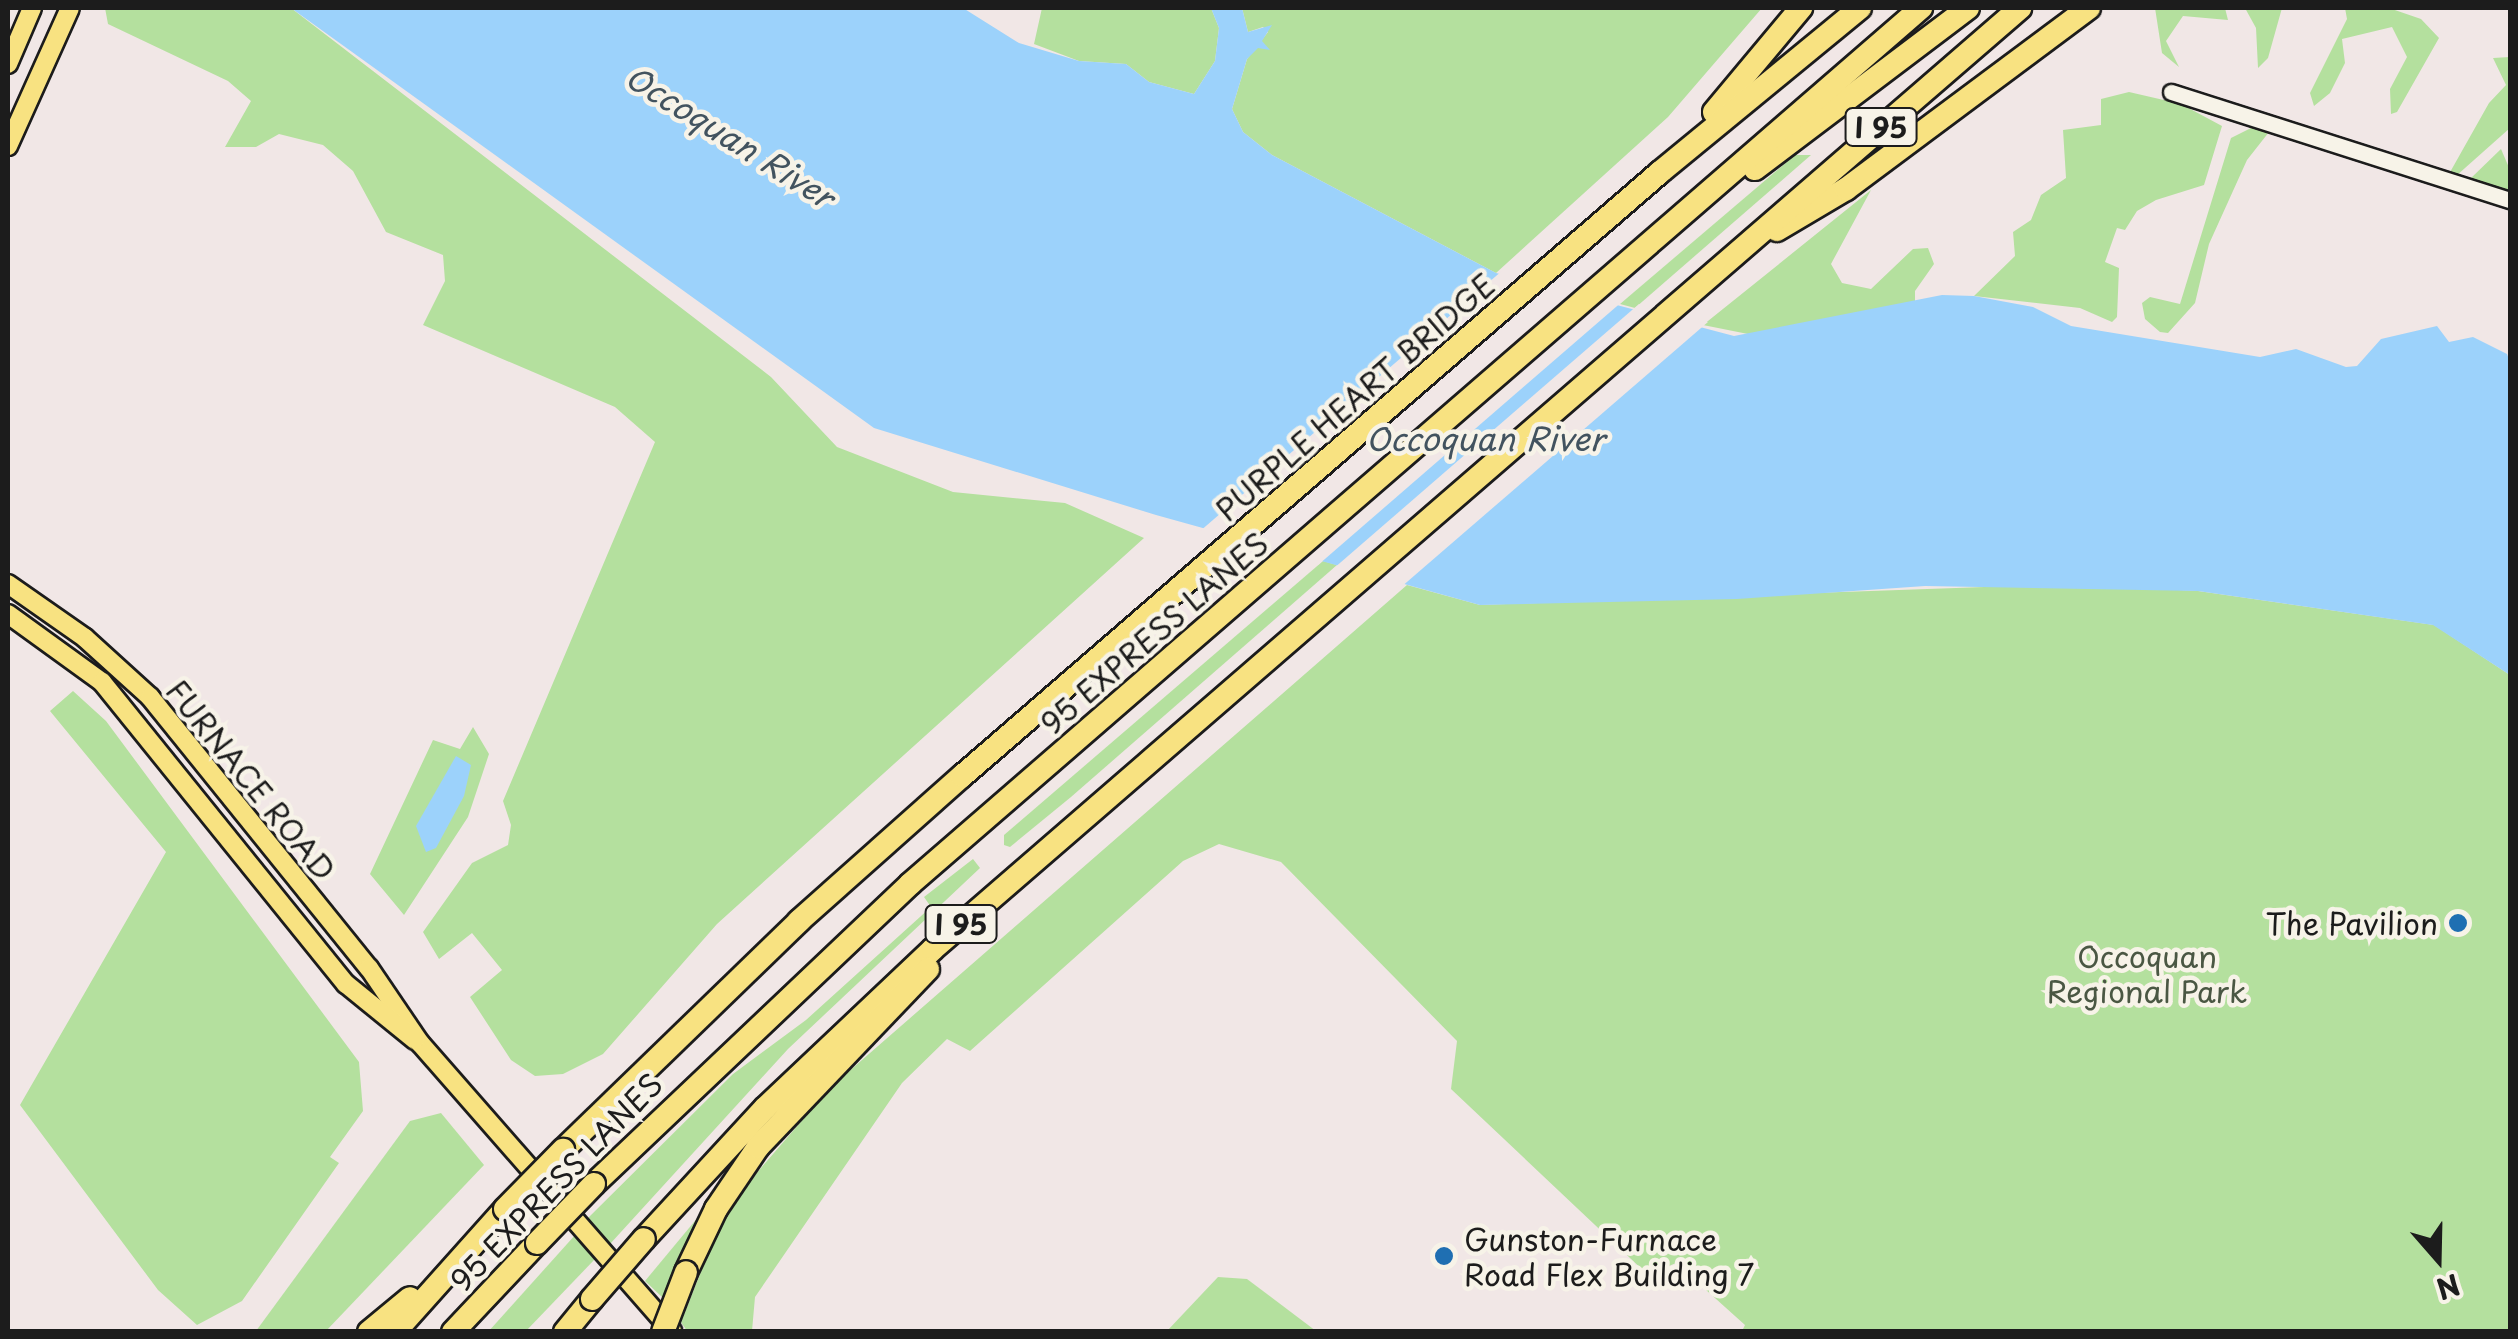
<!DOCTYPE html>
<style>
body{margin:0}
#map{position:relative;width:2518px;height:1339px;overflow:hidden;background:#f1e7e6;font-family:"Playpen Sans",sans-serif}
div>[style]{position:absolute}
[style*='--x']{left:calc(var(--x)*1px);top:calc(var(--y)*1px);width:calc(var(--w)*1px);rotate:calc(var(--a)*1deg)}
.green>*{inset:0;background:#b4e09e}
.water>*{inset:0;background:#9cd2fb}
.pier>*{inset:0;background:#f1e7e6}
.roads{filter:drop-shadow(2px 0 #1c1c1c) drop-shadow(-2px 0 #1c1c1c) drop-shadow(0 2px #1c1c1c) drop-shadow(0 -2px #1c1c1c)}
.minor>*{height:15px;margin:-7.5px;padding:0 7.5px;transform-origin:7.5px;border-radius:7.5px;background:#f7f3e8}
.major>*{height:18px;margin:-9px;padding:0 9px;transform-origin:9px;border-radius:9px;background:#f8e281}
.highway>*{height:22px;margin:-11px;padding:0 11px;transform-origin:11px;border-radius:11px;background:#f8e281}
.bridges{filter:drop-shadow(2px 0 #1c1c1c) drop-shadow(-2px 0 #1c1c1c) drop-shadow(0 2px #1c1c1c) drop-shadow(0 -2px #1c1c1c)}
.highway-bridge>*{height:22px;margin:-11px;padding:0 11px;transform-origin:11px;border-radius:11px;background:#f8e281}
.dots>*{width:28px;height:28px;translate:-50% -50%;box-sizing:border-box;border:5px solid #f7f3e8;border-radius:50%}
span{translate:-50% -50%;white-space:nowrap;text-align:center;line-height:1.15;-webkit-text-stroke:9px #f7f3e8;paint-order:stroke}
.shield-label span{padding:2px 8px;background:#f7f3e8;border:2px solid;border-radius:8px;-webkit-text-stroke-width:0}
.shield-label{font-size:28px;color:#1c1c1c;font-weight:700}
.street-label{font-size:30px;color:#1c1c1c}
.poi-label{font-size:30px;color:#1c1c1c}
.right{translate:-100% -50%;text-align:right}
.left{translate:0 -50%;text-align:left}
.park-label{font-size:30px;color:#4a5743}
.water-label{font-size:32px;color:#42535f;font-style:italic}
.frame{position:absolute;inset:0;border:10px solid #1c1c1c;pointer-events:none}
.north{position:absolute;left:2388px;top:1209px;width:100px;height:100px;-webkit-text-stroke:8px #f7f3e8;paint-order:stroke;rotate:160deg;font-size:28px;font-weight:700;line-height:40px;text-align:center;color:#1c1c1c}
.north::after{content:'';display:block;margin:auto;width:35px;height:45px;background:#1c1c1c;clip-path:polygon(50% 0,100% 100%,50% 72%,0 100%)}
</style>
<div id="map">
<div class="green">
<i style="clip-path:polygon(105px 8px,291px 8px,771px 377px,837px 447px,953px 492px,1065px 503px,1144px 538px,717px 924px,603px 1054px,563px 1074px,535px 1076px,511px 1060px,470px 997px,502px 970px,472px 933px,439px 959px,423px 932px,472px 863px,508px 845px,511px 825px,503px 801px,655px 442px,615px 407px,423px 325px,445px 281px,443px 255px,386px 232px,353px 171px,323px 145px,279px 134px,256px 147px,225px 147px,251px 101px,228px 81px,108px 24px)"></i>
<i style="clip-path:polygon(1042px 8px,1211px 8px,1219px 28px,1215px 61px,1194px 94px,1149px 82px,1126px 64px,1079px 61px,1034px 44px)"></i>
<i style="clip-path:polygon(1242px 8px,1762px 8px,1668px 117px,1496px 273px,1272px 155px,1243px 132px,1232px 109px,1247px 59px,1268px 32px,1263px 27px,1248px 32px)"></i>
<i style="clip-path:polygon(2155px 8px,2225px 8px,2228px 20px,2183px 16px,2166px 41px,2179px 67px,2162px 53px)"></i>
<i style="clip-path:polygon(2245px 8px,2282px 8px,2268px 58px,2258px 68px,2256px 28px)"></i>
<i style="clip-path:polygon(2345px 8px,2389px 8px,2421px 19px,2439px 38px,2397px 112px,2391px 114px,2390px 89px,2407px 57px,2392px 27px,2342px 39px,2345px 63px,2330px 93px,2314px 106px,2310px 93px,2347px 19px)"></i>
<i style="clip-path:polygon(2510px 57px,2510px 128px,2456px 176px,2449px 174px,2489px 103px,2506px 85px,2493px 58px)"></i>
<i style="clip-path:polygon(2129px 92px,2181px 104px,2222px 126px,2204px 185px,2156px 200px,2137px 211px,2125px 230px,2117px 228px,2105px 262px,2119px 268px,2117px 317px,2112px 322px,2080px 308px,1974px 296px,2015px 256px,2013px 232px,2031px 220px,2041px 195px,2066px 178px,2063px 130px,2101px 125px,2101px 99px)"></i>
<i style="clip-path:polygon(2253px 127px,2269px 132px,2247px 160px,2209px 244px,2195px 303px,2168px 333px,2160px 332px,2145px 319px,2142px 303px,2150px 297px,2180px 304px,2231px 138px)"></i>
<i style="clip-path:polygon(2501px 149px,2510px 170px,2510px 191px,2470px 179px)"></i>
<i style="clip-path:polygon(1795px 155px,1811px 155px,1635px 308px,1620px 304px)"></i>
<i style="clip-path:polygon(1871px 190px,1831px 264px,1842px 283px,1871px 289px,1913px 249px,1928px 248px,1934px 264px,1915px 291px,1915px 303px,1758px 336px,1703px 325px)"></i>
<i style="clip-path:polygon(1323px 561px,1337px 565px,1071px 797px,1010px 847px,1004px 845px,1004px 835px)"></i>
<i style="clip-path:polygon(2066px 584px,2198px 591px,2434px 625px,2510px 675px,2510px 1331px,1742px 1331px,1745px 1325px,1676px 1263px,1648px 1275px,1451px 1089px,1457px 1041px,1281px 862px,1219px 844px,1183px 861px,970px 1051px,947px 1039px,902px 1083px,755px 1297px,752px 1331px,687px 1331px,681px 1322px,717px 1231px,742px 1190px,831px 1087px,1407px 585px,1480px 605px)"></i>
<i style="clip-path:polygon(73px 691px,106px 721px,359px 1062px,363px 1111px,330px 1157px,339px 1163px,242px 1301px,197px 1325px,158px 1290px,20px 1105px,166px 852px,50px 711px)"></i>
<i style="clip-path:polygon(473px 727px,489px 754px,468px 817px,404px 915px,370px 874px,433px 740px,460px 749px)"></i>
<i style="clip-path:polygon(973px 859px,980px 868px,788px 1049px,610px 1244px,587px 1219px,733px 1074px,806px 1020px,931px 907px,924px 897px)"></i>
<i style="clip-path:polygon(441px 1113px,484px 1165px,326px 1331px,256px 1331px,410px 1121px)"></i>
<i style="clip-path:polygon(699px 1216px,675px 1272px,663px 1298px,645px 1281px)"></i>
<i style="clip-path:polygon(576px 1234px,595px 1259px,526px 1331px,488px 1332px)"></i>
<i style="clip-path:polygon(1218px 1277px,1247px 1279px,1316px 1331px,1167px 1331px)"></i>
</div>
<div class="water">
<i style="clip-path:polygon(291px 8px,963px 8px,1019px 43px,1079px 61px,1126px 64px,1149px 82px,1194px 94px,1215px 61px,1219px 28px,1211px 8px,1242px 8px,1248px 32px,1272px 25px,1262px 41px,1270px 50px,1258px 48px,1247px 59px,1232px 109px,1243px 132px,1272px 155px,1496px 273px,1734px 336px,1942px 295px,1974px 296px,2033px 307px,2071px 326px,2260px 357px,2296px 349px,2346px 367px,2357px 366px,2381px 339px,2437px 326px,2449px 342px,2473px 337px,2507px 354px,2510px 362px,2510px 675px,2433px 625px,2198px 591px,1925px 586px,1737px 599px,1480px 605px,1156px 515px,874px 428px)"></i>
<i style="clip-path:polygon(456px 756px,471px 765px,464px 796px,436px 848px,426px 852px,416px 826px)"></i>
</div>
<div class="pier">
<i style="clip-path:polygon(1503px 270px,1624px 300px,1318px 565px,1199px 532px)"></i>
<i style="clip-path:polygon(1639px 304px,1708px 322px,1400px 588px,1333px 569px)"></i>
</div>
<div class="roads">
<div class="minor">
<i style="--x:2171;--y:92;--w:356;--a:17.7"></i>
</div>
<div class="major">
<i style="--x:8;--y:64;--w:61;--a:-66.8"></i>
<i style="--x:8;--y:146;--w:151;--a:-65.8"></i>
<i style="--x:8;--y:584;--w:94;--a:35"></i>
<i style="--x:85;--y:638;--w:88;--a:42.2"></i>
<i style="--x:150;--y:697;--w:348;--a:51.1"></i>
<i style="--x:369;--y:968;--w:91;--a:55.8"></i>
<i style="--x:420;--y:1043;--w:383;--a:48.8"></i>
<i style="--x:8;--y:614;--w:116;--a:35.9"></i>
<i style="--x:102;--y:682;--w:388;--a:51.1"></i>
<i style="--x:346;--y:984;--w:89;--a:39.1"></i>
</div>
<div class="highway">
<i style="--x:1714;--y:112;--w:136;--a:-50.1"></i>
<i style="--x:1755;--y:169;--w:267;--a:-37.1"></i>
<i style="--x:1777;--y:230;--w:80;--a:-30.7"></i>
<i style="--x:1846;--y:189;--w:303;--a:-36.7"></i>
<i style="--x:563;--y:1150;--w:329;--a:-44.1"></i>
<i style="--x:799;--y:921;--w:218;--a:-41.7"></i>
<i style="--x:962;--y:776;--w:922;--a:-40.86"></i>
<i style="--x:1659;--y:173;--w:260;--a:-39.4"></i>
<i style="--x:594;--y:1184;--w:436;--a:-43.5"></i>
<i style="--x:910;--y:884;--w:1338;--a:-40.91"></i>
<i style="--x:644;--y:1239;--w:178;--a:-47.3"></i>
<i style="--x:765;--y:1108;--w:231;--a:-43.4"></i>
<i style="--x:933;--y:949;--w:1438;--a:-40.88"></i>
<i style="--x:686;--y:1272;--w:70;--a:-64.5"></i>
<i style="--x:716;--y:1209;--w:75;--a:-55.9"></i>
<i style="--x:758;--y:1147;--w:246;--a:-46.3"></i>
<i style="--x:369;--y:1332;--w:53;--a:-39.7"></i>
<i style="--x:395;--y:1332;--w:165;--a:-48.2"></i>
<i style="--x:453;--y:1332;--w:122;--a:-46.7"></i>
<i style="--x:565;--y:1332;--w:43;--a:-50.7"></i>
</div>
</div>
<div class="bridges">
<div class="highway-bridge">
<i style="--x:505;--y:1209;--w:83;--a:-45.5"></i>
<i style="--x:537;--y:1243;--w:82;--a:-46"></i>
<i style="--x:592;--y:1299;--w:79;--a:-49.1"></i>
<i style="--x:663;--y:1332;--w:64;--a:-69"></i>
</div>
</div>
<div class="dots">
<i style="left:2458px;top:923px;background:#1f6fb2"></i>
<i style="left:1444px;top:1256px;background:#1f6fb2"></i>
</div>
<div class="shield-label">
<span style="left:1881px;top:127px">I 95</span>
<span style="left:961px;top:924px">I 95</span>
</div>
<div class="street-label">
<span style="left:1355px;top:397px;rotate:-41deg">PURPLE HEART BRIDGE</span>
<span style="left:1154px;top:633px;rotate:-41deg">95 EXPRESS LANES</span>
<span style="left:251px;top:780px;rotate:51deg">FURNACE ROAD</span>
<span style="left:556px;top:1182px;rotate:-46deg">95 EXPRESS LANES</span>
</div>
<div class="poi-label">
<span class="right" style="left:2438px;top:923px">The Pavilion</span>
<span class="left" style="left:1464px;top:1256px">Gunston-Furnace<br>Road Flex Building 7</span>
</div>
<div class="park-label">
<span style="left:2147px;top:973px">Occoquan<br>Regional Park</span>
</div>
<div class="water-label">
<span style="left:730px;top:136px;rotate:32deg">Occoquan River</span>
<span style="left:1485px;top:438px">Occoquan River</span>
</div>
<div class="frame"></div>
<div class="north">N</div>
</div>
